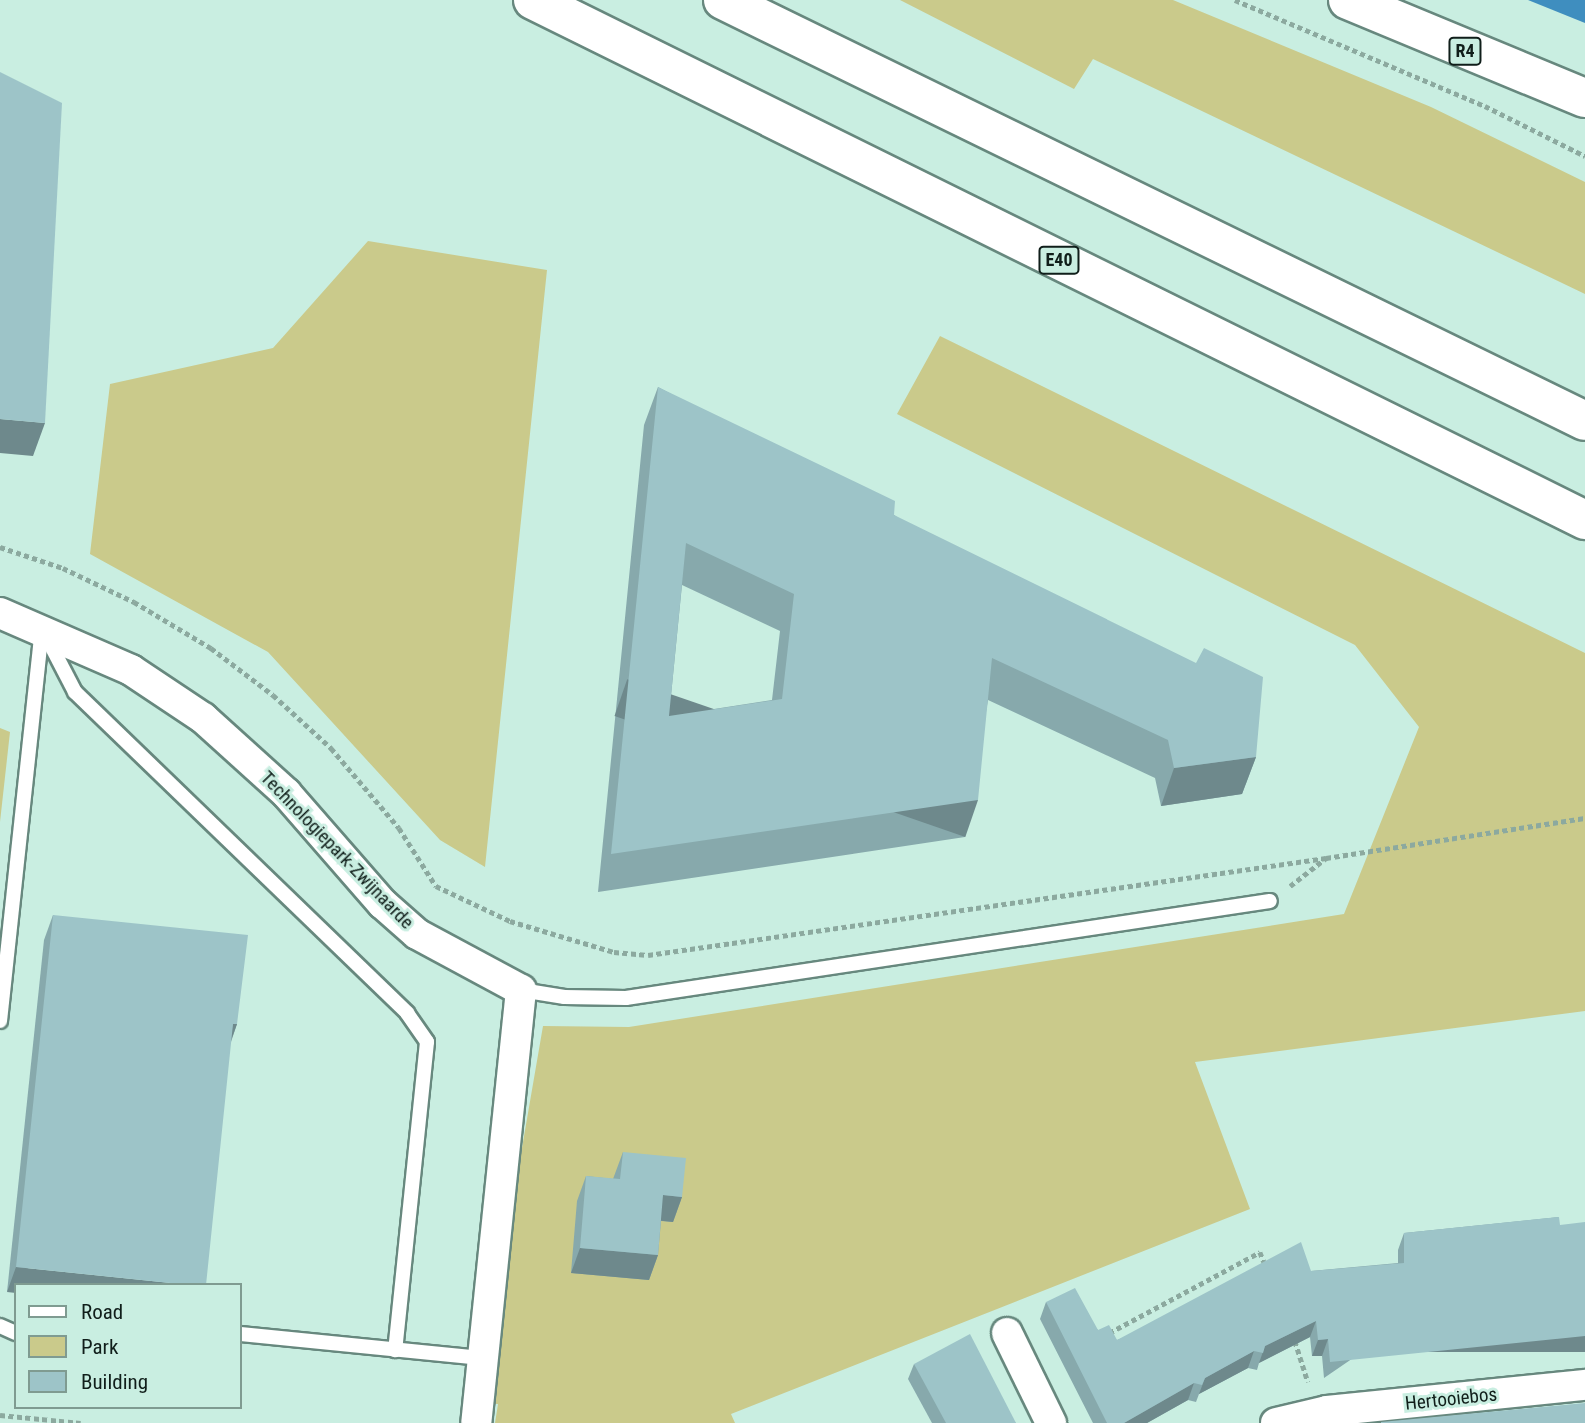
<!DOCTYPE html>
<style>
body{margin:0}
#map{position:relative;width:1585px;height:1423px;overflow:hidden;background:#c9eee1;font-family:"Roboto Condensed",sans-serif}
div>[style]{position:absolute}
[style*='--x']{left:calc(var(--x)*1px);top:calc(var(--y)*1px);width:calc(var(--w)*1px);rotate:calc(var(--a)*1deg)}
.green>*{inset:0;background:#caca8b}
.water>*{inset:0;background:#3f8ebf}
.path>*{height:4.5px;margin-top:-2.25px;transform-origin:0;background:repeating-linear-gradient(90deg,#8ca99f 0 5px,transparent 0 8.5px)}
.roads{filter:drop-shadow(2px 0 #67887e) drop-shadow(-2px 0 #67887e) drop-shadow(0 2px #67887e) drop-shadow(0 -2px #67887e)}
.service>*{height:14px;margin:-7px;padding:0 7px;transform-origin:7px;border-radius:7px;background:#fff}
.minor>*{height:30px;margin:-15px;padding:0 15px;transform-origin:15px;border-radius:15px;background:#fff}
.trunk>*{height:38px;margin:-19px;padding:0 19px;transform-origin:19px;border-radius:19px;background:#fff}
.motorway>*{height:38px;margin:-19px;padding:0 19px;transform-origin:19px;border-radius:19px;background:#fff}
.wall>*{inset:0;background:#87a9ac}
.shaded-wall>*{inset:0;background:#6e898c;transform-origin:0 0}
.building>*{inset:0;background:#9dc4c8}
span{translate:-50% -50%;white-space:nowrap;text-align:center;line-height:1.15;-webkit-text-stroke:6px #c9eee1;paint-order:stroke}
.shield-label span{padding:2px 5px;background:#c9eee1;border:2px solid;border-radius:5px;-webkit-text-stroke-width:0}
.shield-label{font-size:18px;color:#101e1a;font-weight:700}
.street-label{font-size:19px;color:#101e1a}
.legend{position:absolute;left:14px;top:1283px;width:228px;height:126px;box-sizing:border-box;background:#c9eee1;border:2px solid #7f9b91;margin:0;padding:9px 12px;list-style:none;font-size:21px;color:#101e1a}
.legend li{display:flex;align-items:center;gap:14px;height:35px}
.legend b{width:35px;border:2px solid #7f9b91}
</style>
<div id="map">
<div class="green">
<i style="clip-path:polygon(900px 0,1173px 0,1431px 107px,1585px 182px,1585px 294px,1093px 59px,1074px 89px)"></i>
<i style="clip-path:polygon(368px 241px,547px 270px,485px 867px,440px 840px,268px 652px,90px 554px,110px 384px,273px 348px)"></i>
<i style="clip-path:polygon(940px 336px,1585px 653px,1585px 1011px,1195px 1062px,1250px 1209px,731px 1414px,735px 1423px,495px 1423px,498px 1404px,478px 1403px,543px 1026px,629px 1027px,1344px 914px,1419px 727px,1355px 645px,897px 414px)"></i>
<i style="clip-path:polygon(0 728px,10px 732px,0 822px)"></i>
</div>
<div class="water">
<i style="clip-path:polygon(1528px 0,1585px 0,1585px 23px)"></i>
</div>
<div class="path">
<i style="--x:1235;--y:0;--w:272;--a:23"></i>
<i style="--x:1485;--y:106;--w:112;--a:26.6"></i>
<i style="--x:0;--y:547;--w:66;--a:18.4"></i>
<i style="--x:63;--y:568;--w:79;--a:25.6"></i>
<i style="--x:134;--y:602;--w:90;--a:30.9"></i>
<i style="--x:211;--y:648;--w:78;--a:37.2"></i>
<i style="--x:273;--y:695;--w:79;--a:42.4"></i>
<i style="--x:331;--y:748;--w:105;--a:49.6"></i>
<i style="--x:399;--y:828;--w:69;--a:57.5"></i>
<i style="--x:436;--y:886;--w:82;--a:25.3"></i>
<i style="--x:510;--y:921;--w:109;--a:16.6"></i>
<i style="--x:614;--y:952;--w:34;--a:5"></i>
<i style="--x:648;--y:955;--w:685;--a:-8.14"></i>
<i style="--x:1290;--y:886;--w:46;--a:-37.9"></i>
<i style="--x:1326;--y:858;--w:262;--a:-8.8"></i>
<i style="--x:1109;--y:1333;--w:171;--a:-28.2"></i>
<i style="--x:1260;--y:1252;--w:16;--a:68"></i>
<i style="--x:1295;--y:1341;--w:43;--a:72.4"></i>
<i style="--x:0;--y:1415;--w:81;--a:5.6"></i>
</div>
<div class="roads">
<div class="service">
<i style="--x:46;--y:636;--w:63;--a:62.6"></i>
<i style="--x:75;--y:692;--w:462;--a:44"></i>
<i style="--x:407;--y:1013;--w:35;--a:55"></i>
<i style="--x:427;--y:1042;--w:310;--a:95.9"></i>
<i style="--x:521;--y:990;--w:44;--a:9.2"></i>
<i style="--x:564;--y:997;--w:62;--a:0.9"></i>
<i style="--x:626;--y:998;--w:651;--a:-8.57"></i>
<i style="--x:0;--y:1021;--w:393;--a:-83.9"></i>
<i style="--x:0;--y:1326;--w:17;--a:24"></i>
<i style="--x:240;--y:1334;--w:243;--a:5.7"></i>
</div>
<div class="minor">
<i style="--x:0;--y:613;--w:143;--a:23.5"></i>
<i style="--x:131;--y:670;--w:87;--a:33.7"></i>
<i style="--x:203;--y:718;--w:112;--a:42.1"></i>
<i style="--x:286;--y:793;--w:147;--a:48.9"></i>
<i style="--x:383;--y:904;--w:45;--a:41.4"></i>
<i style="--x:417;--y:934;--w:118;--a:28.3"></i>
<i style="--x:521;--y:990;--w:435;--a:95.9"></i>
<i style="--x:1007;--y:1333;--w:100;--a:63.9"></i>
<i style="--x:1276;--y:1423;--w:52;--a:-13.2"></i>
<i style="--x:1327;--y:1411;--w:259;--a:-5.8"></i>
</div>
<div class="trunk">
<i style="--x:1348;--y:0;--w:256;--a:22.5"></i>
</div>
<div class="motorway">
<i style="--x:533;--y:0;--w:1174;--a:26.3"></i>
<i style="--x:723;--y:0;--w:959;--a:26.03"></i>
</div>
</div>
<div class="wall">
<i style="clip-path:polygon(evenodd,658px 387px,894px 515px,1256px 757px,1242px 794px,1161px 806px,1155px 778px,988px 700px,965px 837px,598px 892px,644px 425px,658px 387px,682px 585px,780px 631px,772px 700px,669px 716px,682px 585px)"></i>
<i style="clip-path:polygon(53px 915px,237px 1024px,231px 1042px,7px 1292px,44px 940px)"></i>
<i style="clip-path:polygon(623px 1152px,682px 1197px,673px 1222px,661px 1221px,658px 1255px,649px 1280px,571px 1273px,577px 1201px,586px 1176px,613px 1179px)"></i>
<i style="clip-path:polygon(1559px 1217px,1324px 1378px,1322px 1356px,1312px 1356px,1310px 1337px,1259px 1363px,1257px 1370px,1248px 1368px,1199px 1394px,1196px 1402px,1188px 1400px,1147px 1423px,1093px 1423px,1040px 1319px,1046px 1302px,1117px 1340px,1311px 1271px,1398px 1263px,1398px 1250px,1404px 1233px)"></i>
<i style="clip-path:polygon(914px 1364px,1016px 1423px,932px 1423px,908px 1379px)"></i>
</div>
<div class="shaded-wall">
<i style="clip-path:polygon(0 419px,45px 423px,33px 456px,0 453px)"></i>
<i style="clip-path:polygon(1256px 757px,1242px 794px,1161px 806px,1174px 768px)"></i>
<i style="left:978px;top:800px;width:39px;height:371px;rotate:109deg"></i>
<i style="clip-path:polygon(233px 1024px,237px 1024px,228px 1049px)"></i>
<i style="clip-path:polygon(663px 1195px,682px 1197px,673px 1222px,654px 1220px)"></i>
<i style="clip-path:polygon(580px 1248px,658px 1255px,649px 1280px,571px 1273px)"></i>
<i style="clip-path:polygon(16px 1267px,190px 1285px,16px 1285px,16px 1293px,7px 1292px)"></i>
<i style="clip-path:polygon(1316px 1321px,1310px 1337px,1259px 1363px,1265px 1346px)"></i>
<i style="left:1585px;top:1336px;width:16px;height:256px;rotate:90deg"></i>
<i style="clip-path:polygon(1328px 1339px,1322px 1356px,1312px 1356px,1318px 1340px)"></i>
<i style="clip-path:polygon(1254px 1351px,1248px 1368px,1199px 1394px,1196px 1402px,1205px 1378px)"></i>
<i style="clip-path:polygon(1194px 1383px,1188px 1400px,1147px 1423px,1124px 1423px)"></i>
</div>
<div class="building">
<i style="clip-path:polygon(0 72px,62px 103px,45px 423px,0 419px)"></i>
<i style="clip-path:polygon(evenodd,658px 387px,895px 501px,894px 515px,1196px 663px,1204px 648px,1263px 677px,1256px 757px,1174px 768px,1168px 740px,992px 658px,978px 800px,611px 854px,658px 387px,686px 543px,794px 594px,782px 699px,669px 716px,686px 543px)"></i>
<i style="clip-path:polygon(53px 915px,248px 935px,237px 1024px,233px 1024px,206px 1285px,190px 1285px,16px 1267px)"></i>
<i style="clip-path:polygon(623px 1152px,686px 1158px,682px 1197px,663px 1195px,658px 1255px,580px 1248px,586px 1176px,620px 1179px)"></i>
<i style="clip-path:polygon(1559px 1217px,1560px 1225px,1585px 1222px,1585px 1336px,1330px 1362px,1328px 1339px,1318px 1340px,1316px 1321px,1265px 1346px,1263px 1353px,1254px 1351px,1205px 1378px,1202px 1385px,1194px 1383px,1124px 1423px,1107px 1423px,1046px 1302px,1075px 1288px,1098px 1330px,1109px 1325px,1117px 1340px,1301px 1242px,1311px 1271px,1404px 1263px,1404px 1233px)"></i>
<i style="clip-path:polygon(970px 1334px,1016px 1423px,946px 1423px,914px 1364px)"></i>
<i style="clip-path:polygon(1585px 1403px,1585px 1423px,1381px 1423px,1381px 1422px)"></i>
</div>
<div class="shield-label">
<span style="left:1465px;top:51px">R4</span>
<span style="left:1059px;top:260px">E40</span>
</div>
<div class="street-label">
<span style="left:337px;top:850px;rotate:46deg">Technologiepark-Zwijnaarde</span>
<span style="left:1451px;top:1399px;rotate:-6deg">Hertooiebos</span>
</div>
<ul class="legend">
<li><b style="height:9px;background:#fff"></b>Road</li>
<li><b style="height:19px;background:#caca8b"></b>Park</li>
<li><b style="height:19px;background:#9dc4c8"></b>Building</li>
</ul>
</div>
